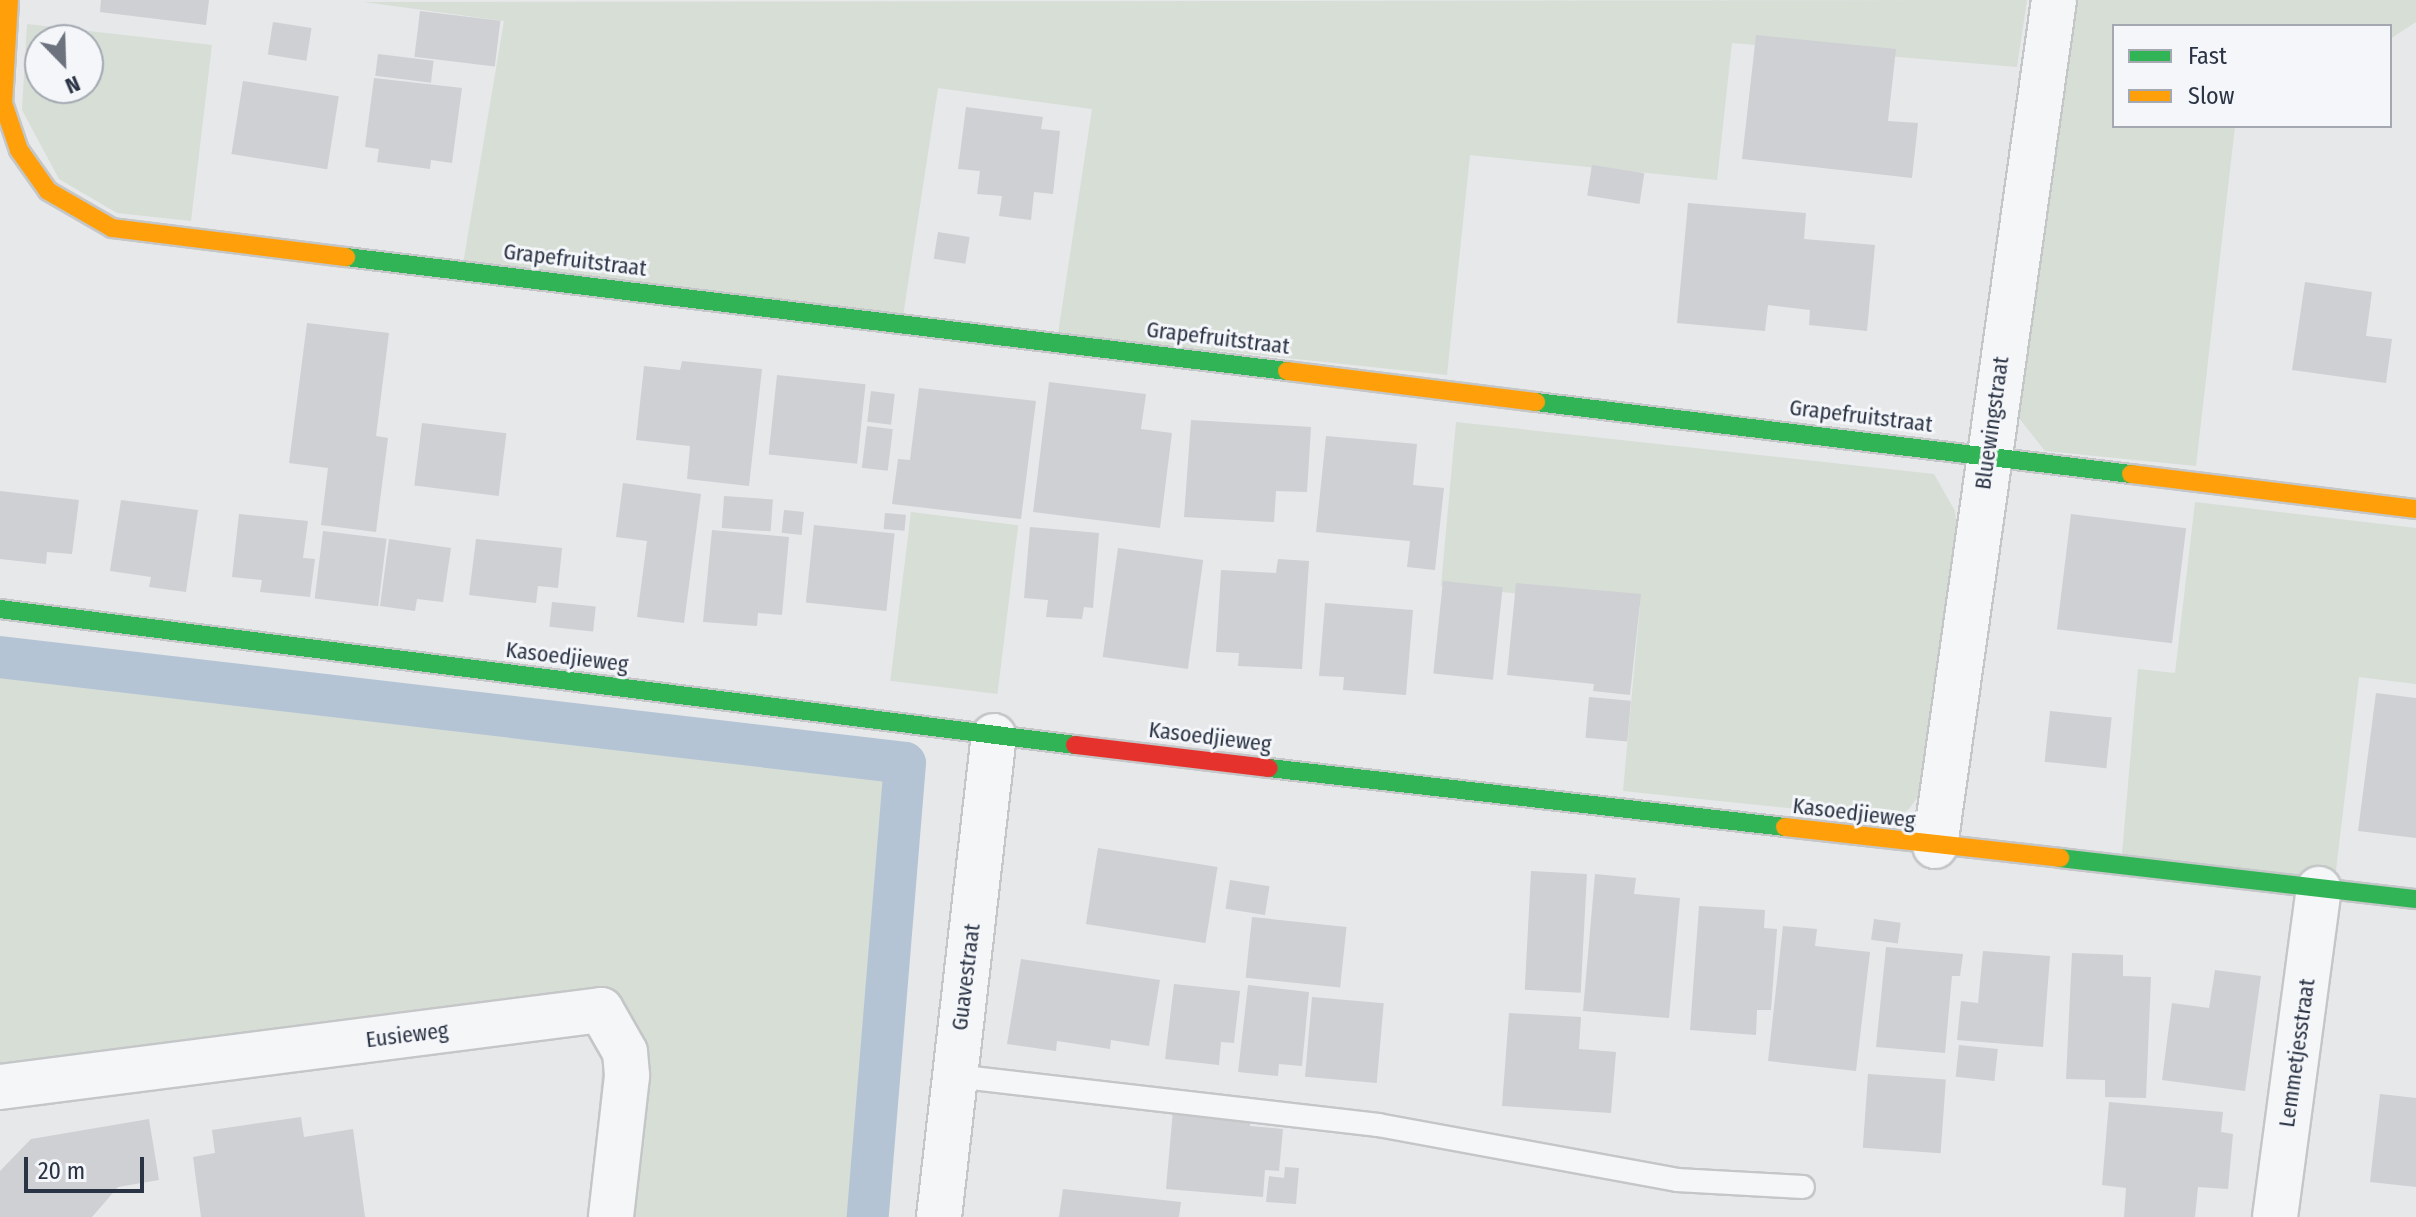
<!DOCTYPE html>
<style>
body{margin:0}
#map{position:relative;width:2416px;height:1217px;overflow:hidden;background:#e6e8ea;font-family:"Fira Sans Condensed",sans-serif}
div>[style]{position:absolute}
[style*='--x']{left:calc(var(--x)*1px);top:calc(var(--y)*1px);width:calc(var(--w)*1px);rotate:calc(var(--a)*1deg)}
.green>*{inset:0;background:#d6ded6;transform-origin:0 0}
.canal>*{height:42px;margin:-21px;padding:0 21px;transform-origin:21px;border-radius:21px;background:#b4c4d5}
.building>*{inset:0;background:#ced0d3;transform-origin:0 0}
.roads{filter:drop-shadow(2px 0 #c4c6c8) drop-shadow(-2px 0 #c4c6c8) drop-shadow(0 2px #c4c6c8) drop-shadow(0 -2px #c4c6c8)}
.lane>*{height:22px;margin:-11px;padding:0 11px;transform-origin:11px;border-radius:11px;background:#f5f6f7}
.street>*{height:44px;margin:-22px;padding:0 22px;transform-origin:22px;border-radius:22px;background:#f5f6f7}
.fast>*{height:18px;margin:-9px;padding:0 9px;transform-origin:9px;border-radius:9px;background:#30b455}
.slow>*{height:18px;margin:-9px;padding:0 9px;transform-origin:9px;border-radius:9px;background:#ff9f0a}
.jam>*{height:18px;margin:-9px;padding:0 9px;transform-origin:9px;border-radius:9px;background:#e5322d}
span{translate:-50% -50%;white-space:nowrap;text-align:center;line-height:1.15;-webkit-text-stroke:6px #f4f6f9;paint-order:stroke}
.street-label{font-size:22px;color:#2b3445}
.legend{position:absolute;left:2112px;top:24px;width:280px;height:104px;box-sizing:border-box;background:#f4f6f9;border:2px solid #a4a8b1;margin:0;padding:10px 14px;list-style:none;font-size:24px;color:#2b3445}
.legend li{display:flex;align-items:center;gap:16px;height:40px}
.legend b{width:40px;border:2px solid #a4a8b1}
.north{position:absolute;left:24px;top:24px;width:80px;height:80px;box-sizing:border-box;background:#f4f6f9;border:2px solid #a4a8b1;border-radius:50%;rotate:157deg;font-size:22px;font-weight:700;line-height:32px;text-align:center;color:#2b3445}
.north::after{content:'';display:block;margin:auto;width:28px;height:36px;background:#6c737f;clip-path:polygon(50% 0,100% 100%,50% 72%,0 100%)}
.scale{position:absolute;left:24px;top:1157px;width:120px;height:36px;box-sizing:border-box;border:4px solid #2b3445;border-top:0;padding-left:10px;font-size:24px;line-height:28px;white-space:nowrap;color:#2b3445;-webkit-text-stroke:6px #f4f6f9;paint-order:stroke}
</style>
<div id="map">
<div class="green">
<i style="clip-path:polygon(2027px 0,2017px 67px,1732px 43px,1717px 180px,1470px 155px,1447px 375px,1058px 334px,1092px 109px,938px 88px,903px 316px,463px 264px,504px 21px,364px 2px)"></i>
<i style="clip-path:polygon(2073px 0,2416px 0,2416px 22px,2390px 39px,2390px 26px,2114px 26px,2114px 126px,2235px 126px,2196px 466px,2045px 451px,2011px 408px)"></i>
<i style="clip-path:polygon(evenodd,27px 24px,212px 45px,191px 221px,117px 213px,59px 179px,22px 110px,27px 24px,40px 40px,88px 40px,88px 88px,40px 88px,40px 40px)"></i>
<i style="clip-path:polygon(1456px 422px,1934px 474px,1955px 511px,1958px 540px,1919px 795px,1909px 809px,1893px 819px,1623px 791px,1640px 606px,1441px 586px)"></i>
<i style="clip-path:polygon(2195px 502px,2416px 528px,2416px 684px,2359px 677px,2335px 879px,2122px 854px,2138px 669px,2175px 673px)"></i>
<i style="left:911px;top:512px;width:108px;height:170px;rotate:7deg"></i>
<i style="clip-path:polygon(0 657px,905px 763px,868px 1217px,590px 1217px,606px 1021px,0 1088px)"></i>
</div>
<div class="canal">
<i style="--x:0;--y:657;--w:911;--a:6.68"></i>
<i style="--x:905;--y:763;--w:456;--a:94.7"></i>
</div>
<div class="building">
<i style="clip-path:polygon(101px 0,209px 0,206px 25px,100px 12px)"></i>
<i style="left:420px;top:11px;width:81px;height:46px;rotate:7deg"></i>
<i style="left:273px;top:22px;width:39px;height:33px;rotate:9deg"></i>
<i style="clip-path:polygon(1756px 35px,1896px 49px,1888px 121px,1918px 123px,1912px 178px,1742px 159px)"></i>
<i style="left:378px;top:54px;width:56px;height:22px;rotate:7deg"></i>
<i style="clip-path:polygon(374px 78px,462px 88px,452px 163px,431px 160px,430px 169px,377px 162px,379px 149px,365px 147px)"></i>
<i style="left:243px;top:81px;width:97px;height:74px;rotate:9deg"></i>
<i style="clip-path:polygon(966px 107px,1043px 117px,1041px 129px,1060px 131px,1053px 194px,1034px 192px,1031px 220px,999px 216px,1002px 196px,977px 194px,980px 171px,958px 169px)"></i>
<i style="left:1592px;top:165px;width:53px;height:31px;rotate:9deg"></i>
<i style="clip-path:polygon(1688px 203px,1806px 213px,1804px 239px,1875px 245px,1867px 331px,1809px 325px,1810px 310px,1768px 305px,1765px 331px,1677px 323px)"></i>
<i style="left:938px;top:232px;width:32px;height:27px;rotate:9deg"></i>
<i style="clip-path:polygon(2305px 282px,2372px 292px,2366px 336px,2392px 339px,2386px 383px,2292px 370px)"></i>
<i style="clip-path:polygon(307px 323px,389px 333px,376px 436px,388px 438px,376px 532px,321px 525px,328px 468px,289px 463px)"></i>
<i style="clip-path:polygon(682px 361px,762px 369px,749px 486px,687px 479px,690px 446px,636px 440px,644px 366px,680px 370px)"></i>
<i style="left:777px;top:375px;width:89px;height:80px;rotate:6deg"></i>
<i style="clip-path:polygon(1049px 382px,1146px 394px,1141px 429px,1172px 433px,1160px 528px,1033px 512px)"></i>
<i style="clip-path:polygon(919px 388px,1036px 401px,1021px 519px,892px 504px,898px 459px,910px 460px)"></i>
<i style="left:871px;top:391px;width:24px;height:31px;rotate:7deg"></i>
<i style="clip-path:polygon(1191px 420px,1311px 427px,1307px 492px,1276px 491px,1274px 522px,1184px 517px)"></i>
<i style="left:422px;top:423px;width:85px;height:63px;rotate:7deg"></i>
<i style="left:867px;top:426px;width:26px;height:42px;rotate:7deg"></i>
<i style="clip-path:polygon(1326px 436px,1417px 444px,1413px 485px,1444px 488px,1435px 570px,1407px 567px,1410px 541px,1316px 532px)"></i>
<i style="clip-path:polygon(623px 483px,701px 494px,684px 623px,637px 617px,647px 541px,616px 537px)"></i>
<i style="clip-path:polygon(0 491px,79px 500px,72px 554px,47px 552px,46px 564px,0 559px)"></i>
<i style="left:724px;top:496px;width:49px;height:32px;rotate:4deg"></i>
<i style="clip-path:polygon(121px 500px,198px 510px,186px 592px,149px 587px,151px 577px,110px 571px)"></i>
<i style="left:784px;top:510px;width:20px;height:23px;rotate:6deg"></i>
<i style="left:885px;top:513px;width:21px;height:16px;rotate:5deg"></i>
<i style="clip-path:polygon(239px 514px,308px 521px,303px 558px,315px 559px,310px 597px,260px 592px,262px 580px,232px 577px)"></i>
<i style="left:2071px;top:514px;width:116px;height:116px;rotate:7deg"></i>
<i style="left:814px;top:525px;width:81px;height:78px;rotate:6deg"></i>
<i style="clip-path:polygon(1030px 527px,1099px 533px,1093px 608px,1084px 607px,1082px 619px,1046px 617px,1048px 600px,1024px 598px)"></i>
<i style="clip-path:polygon(712px 530px,789px 537px,782px 615px,758px 613px,757px 626px,703px 622px)"></i>
<i style="left:323px;top:531px;width:64px;height:68px;rotate:7deg"></i>
<i style="clip-path:polygon(389px 539px,451px 548px,443px 602px,417px 599px,415px 611px,380px 606px)"></i>
<i style="clip-path:polygon(476px 539px,562px 548px,558px 588px,538px 586px,536px 603px,469px 595px)"></i>
<i style="left:1118px;top:548px;width:86px;height:110px;rotate:8deg"></i>
<i style="clip-path:polygon(1278px 559px,1309px 561px,1302px 669px,1238px 666px,1239px 653px,1216px 652px,1221px 570px,1276px 573px)"></i>
<i style="left:1443px;top:581px;width:60px;height:93px;rotate:6deg"></i>
<i style="clip-path:polygon(1516px 583px,1641px 594px,1630px 695px,1593px 691px,1594px 684px,1507px 675px)"></i>
<i style="left:552px;top:602px;width:44px;height:25px;rotate:6deg"></i>
<i style="clip-path:polygon(1325px 603px,1413px 610px,1406px 695px,1343px 690px,1344px 677px,1319px 676px)"></i>
<i style="clip-path:polygon(2376px 693px,2416px 698px,2416px 838px,2358px 831px)"></i>
<i style="left:1589px;top:697px;width:42px;height:41px;rotate:5deg"></i>
<i style="left:2050px;top:711px;width:62px;height:51px;rotate:6deg"></i>
<i style="left:1098px;top:848px;width:121px;height:77px;rotate:9deg"></i>
<i style="left:1531px;top:871px;width:56px;height:119px;rotate:3deg"></i>
<i style="clip-path:polygon(1595px 874px,1636px 878px,1634px 894px,1680px 898px,1669px 1018px,1583px 1011px)"></i>
<i style="left:1230px;top:880px;width:40px;height:29px;rotate:9deg"></i>
<i style="clip-path:polygon(1699px 906px,1765px 910px,1764px 928px,1777px 929px,1771px 1010px,1757px 1010px,1756px 1035px,1690px 1030px)"></i>
<i style="left:1252px;top:917px;width:95px;height:61px;rotate:6deg"></i>
<i style="left:1874px;top:919px;width:27px;height:21px;rotate:8deg"></i>
<i style="clip-path:polygon(1783px 926px,1817px 929px,1815px 946px,1870px 952px,1856px 1071px,1768px 1061px)"></i>
<i style="clip-path:polygon(1886px 947px,1963px 954px,1960px 976px,1952px 976px,1945px 1053px,1876px 1047px)"></i>
<i style="clip-path:polygon(1983px 951px,2050px 956px,2043px 1047px,1957px 1040px,1961px 1001px,1978px 1003px)"></i>
<i style="clip-path:polygon(2072px 953px,2123px 955px,2123px 976px,2151px 977px,2146px 1098px,2105px 1097px,2105px 1080px,2066px 1079px)"></i>
<i style="clip-path:polygon(1021px 959px,1160px 980px,1149px 1046px,1111px 1040px,1110px 1049px,1057px 1041px,1056px 1051px,1007px 1044px)"></i>
<i style="clip-path:polygon(2215px 970px,2261px 976px,2245px 1091px,2162px 1080px,2172px 1003px,2209px 1008px)"></i>
<i style="clip-path:polygon(1174px 984px,1240px 991px,1234px 1043px,1221px 1042px,1219px 1065px,1165px 1059px)"></i>
<i style="clip-path:polygon(1248px 985px,1309px 992px,1302px 1066px,1279px 1064px,1278px 1076px,1238px 1072px)"></i>
<i style="left:1312px;top:997px;width:72px;height:80px;rotate:5deg"></i>
<i style="clip-path:polygon(1509px 1013px,1581px 1017px,1579px 1049px,1616px 1052px,1611px 1113px,1502px 1106px)"></i>
<i style="left:1959px;top:1045px;width:39px;height:32px;rotate:6deg"></i>
<i style="left:1868px;top:1074px;width:78px;height:74px;rotate:4deg"></i>
<i style="clip-path:polygon(2380px 1094px,2416px 1098px,2416px 1187px,2370px 1182px)"></i>
<i style="clip-path:polygon(2109px 1102px,2223px 1112px,2221px 1132px,2233px 1134px,2228px 1189px,2198px 1187px,2195px 1217px,2124px 1217px,2126px 1188px,2102px 1185px)"></i>
<i style="clip-path:polygon(1173px 1110px,1250px 1116px,1250px 1126px,1283px 1129px,1279px 1171px,1265px 1170px,1263px 1197px,1166px 1189px)"></i>
<i style="clip-path:polygon(301px 1117px,304px 1137px,353px 1129px,365px 1217px,201px 1217px,193px 1157px,215px 1153px,212px 1130px)"></i>
<i style="clip-path:polygon(149px 1119px,159px 1180px,118px 1187px,92px 1217px,0 1217px,0 1171px,31px 1139px)"></i>
<i style="clip-path:polygon(1285px 1167px,1299px 1168px,1296px 1204px,1266px 1202px,1269px 1176px,1284px 1178px)"></i>
<i style="clip-path:polygon(1063px 1189px,1181px 1202px,1179px 1217px,1059px 1217px)"></i>
</div>
<div class="roads">
<div class="lane">
<i style="--x:955;--y:1076;--w:426;--a:6.6"></i>
<i style="--x:1378;--y:1125;--w:304;--a:10.4"></i>
<i style="--x:1677;--y:1180;--w:126;--a:3.2"></i>
</div>
<div class="street">
<i style="--x:1935;--y:846;--w:854;--a:-81.99"></i>
<i style="--x:0;--y:1087;--w:606;--a:-7.3"></i>
<i style="--x:601;--y:1010;--w:48;--a:60.3"></i>
<i style="--x:625;--y:1052;--w:24;--a:85"></i>
<i style="--x:627;--y:1076;--w:142;--a:96.5"></i>
<i style="--x:939;--y:1217;--w:484;--a:-83.5"></i>
<i style="--x:2275;--y:1217;--w:331;--a:-82.4"></i>
</div>
<div class="fast">
<i style="--x:346;--y:257;--w:948;--a:6.91"></i>
<i style="--x:1536;--y:402;--w:599;--a:6.9"></i>
<i style="--x:0;--y:609;--w:1084;--a:7.21"></i>
<i style="--x:1269;--y:768;--w:519;--a:6.52"></i>
<i style="--x:2060;--y:858;--w:358;--a:6.6"></i>
</div>
<div class="slow">
<i style="--x:9;--y:0;--w:103;--a:93.3"></i>
<i style="--x:3;--y:103;--w:50;--a:71.2"></i>
<i style="--x:19;--y:150;--w:50;--a:54.7"></i>
<i style="--x:48;--y:191;--w:74;--a:30"></i>
<i style="--x:112;--y:228;--w:236;--a:7.1"></i>
<i style="--x:1287;--y:371;--w:251;--a:7.1"></i>
<i style="--x:2131;--y:474;--w:287;--a:7"></i>
<i style="--x:1785;--y:827;--w:277;--a:6.4"></i>
</div>
<div class="jam">
<i style="--x:1075;--y:745;--w:195;--a:6.8"></i>
</div>
</div>
<div class="street-label">
<span style="left:575px;top:260px;rotate:7deg">Grapefruitstraat</span>
<span style="left:1218px;top:338px;rotate:7deg">Grapefruitstraat</span>
<span style="left:1861px;top:416px;rotate:7deg">Grapefruitstraat</span>
<span style="left:1992px;top:423px;rotate:-82deg">Bluewingstraat</span>
<span style="left:567px;top:657px;rotate:7deg">Kasoedjieweg</span>
<span style="left:1210px;top:737px;rotate:7deg">Kasoedjieweg</span>
<span style="left:1854px;top:813px;rotate:7deg">Kasoedjieweg</span>
<span style="left:966px;top:977px;rotate:-83deg">Guavestraat</span>
<span style="left:407px;top:1035px;rotate:-7deg">Eusieweg</span>
<span style="left:2297px;top:1053px;rotate:-82deg">Lemmetjesstraat</span>
</div>
<ul class="legend">
<li><b style="height:10px;background:#30b455"></b>Fast</li>
<li><b style="height:10px;background:#ff9f0a"></b>Slow</li>
</ul>
<div class="north">N</div>
<div class="scale">20 m</div>
</div>
